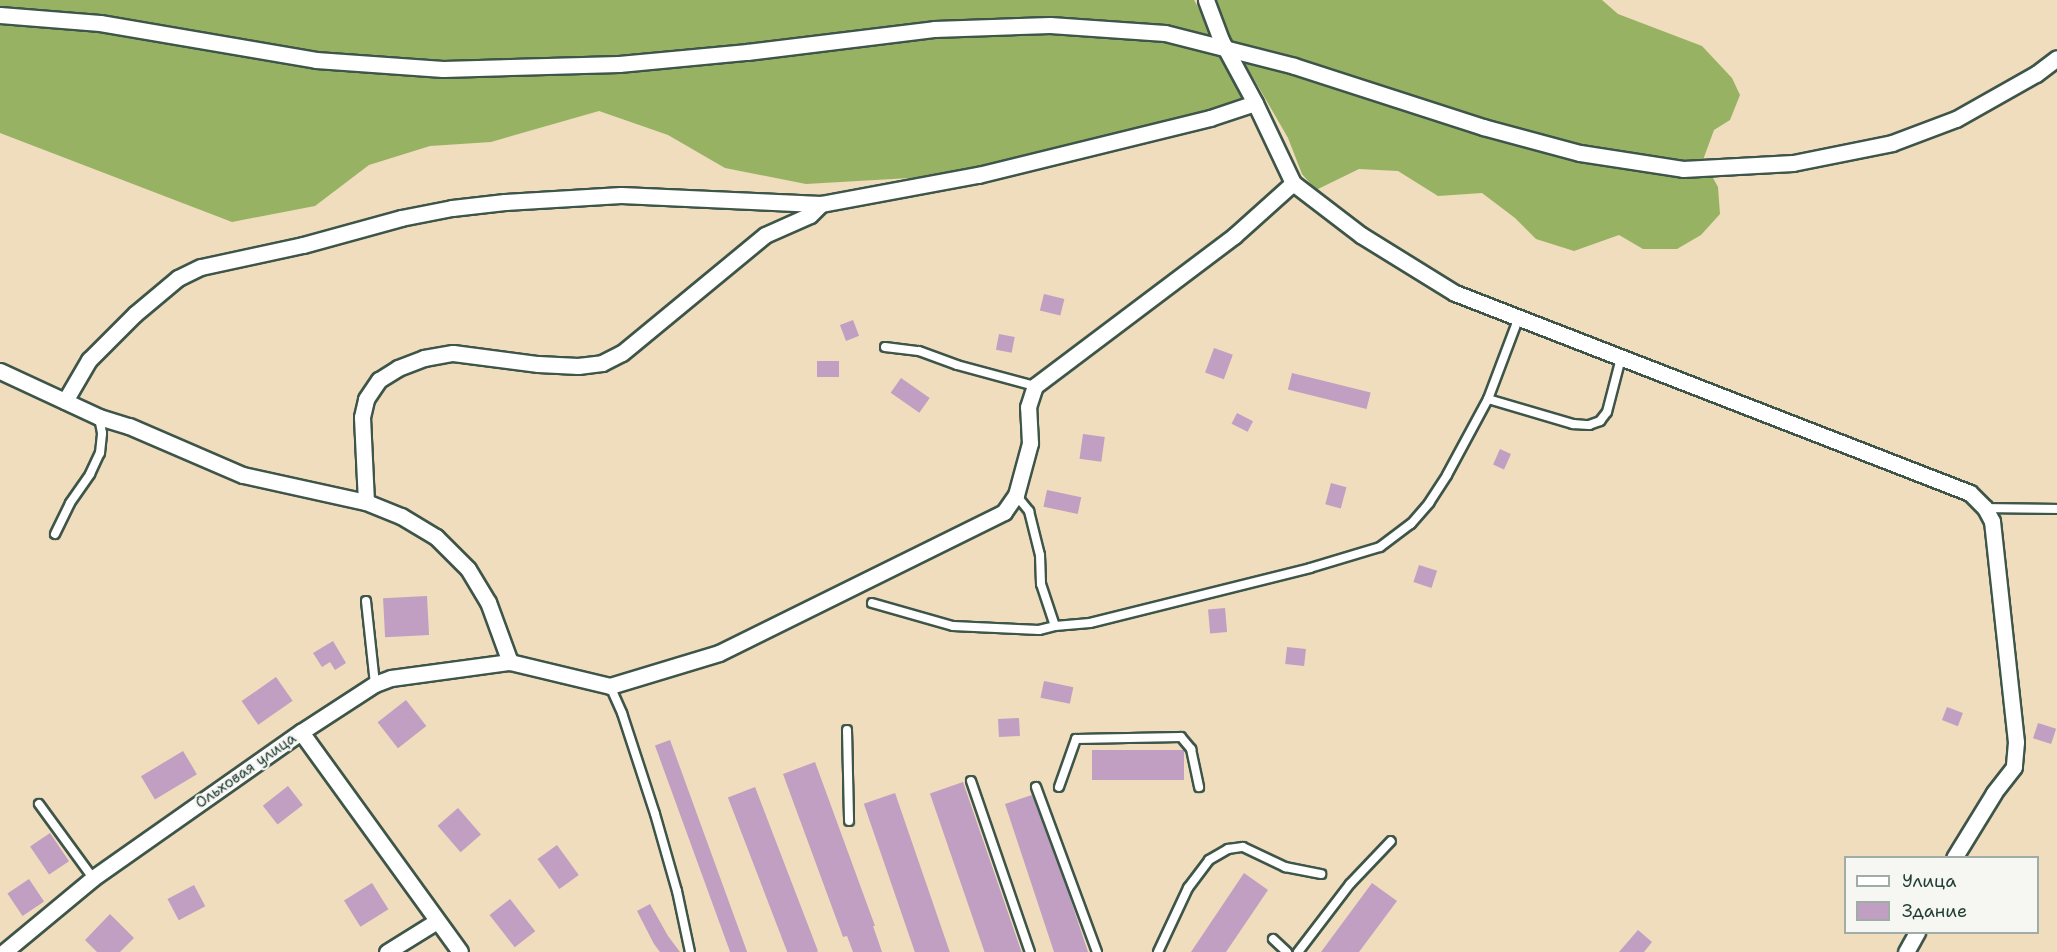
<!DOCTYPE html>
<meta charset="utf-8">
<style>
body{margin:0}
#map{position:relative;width:2057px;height:952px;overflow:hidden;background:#efddbd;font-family:"Shantell Sans",sans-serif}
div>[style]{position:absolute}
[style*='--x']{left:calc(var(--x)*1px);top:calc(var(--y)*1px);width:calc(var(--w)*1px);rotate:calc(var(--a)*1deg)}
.forest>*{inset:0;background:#98b264}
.building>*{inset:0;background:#c09fc2;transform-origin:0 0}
.roads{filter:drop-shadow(2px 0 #3e5549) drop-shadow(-2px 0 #3e5549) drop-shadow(0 2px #3e5549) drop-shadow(0 -2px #3e5549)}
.service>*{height:8px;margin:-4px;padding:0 4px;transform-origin:4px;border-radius:4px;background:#fff}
.minor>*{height:15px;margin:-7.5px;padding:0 7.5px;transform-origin:7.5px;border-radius:7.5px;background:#fff}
span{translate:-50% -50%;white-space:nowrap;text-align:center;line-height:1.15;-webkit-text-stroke:4.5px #f6f6f2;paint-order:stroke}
.street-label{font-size:15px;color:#1f3d34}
.legend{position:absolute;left:1844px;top:856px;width:195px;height:78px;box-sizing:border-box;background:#f6f6f2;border:2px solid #a0aca6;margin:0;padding:8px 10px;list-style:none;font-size:18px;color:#1f3d34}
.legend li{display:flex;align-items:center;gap:12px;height:30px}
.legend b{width:30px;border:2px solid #a0aca6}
</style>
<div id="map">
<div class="forest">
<i style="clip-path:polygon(0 0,1194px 0,1253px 102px,944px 176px,806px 184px,725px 168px,668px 135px,599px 111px,491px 142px,430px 146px,369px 165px,315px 206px,232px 222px,0 133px)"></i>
<i style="clip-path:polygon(1214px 0,1602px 0,1618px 14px,1702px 46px,1732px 78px,1740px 95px,1730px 120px,1714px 130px,1703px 160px,1718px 187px,1720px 214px,1701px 235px,1677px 249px,1643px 249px,1619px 235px,1574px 251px,1536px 239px,1515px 218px,1482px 193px,1438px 196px,1398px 171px,1359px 169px,1316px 190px,1302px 174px,1288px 138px,1225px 29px)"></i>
</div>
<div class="building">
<i style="left:1044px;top:294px;width:21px;height:17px;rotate:14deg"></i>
<i style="left:853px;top:320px;width:17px;height:14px;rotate:69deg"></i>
<i style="left:999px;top:334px;width:16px;height:16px;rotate:11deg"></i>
<i style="left:1214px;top:348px;width:20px;height:26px;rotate:20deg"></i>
<i style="left:817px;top:361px;width:22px;height:16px"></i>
<i style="left:1292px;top:373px;width:81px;height:17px;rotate:14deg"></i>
<i style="left:901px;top:378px;width:35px;height:18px;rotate:35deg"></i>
<i style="left:1237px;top:413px;width:18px;height:12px;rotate:27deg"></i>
<i style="left:1083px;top:434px;width:22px;height:25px;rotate:8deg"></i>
<i style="left:1500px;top:449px;width:12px;height:17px;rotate:24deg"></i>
<i style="left:1331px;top:483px;width:16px;height:22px;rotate:15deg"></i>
<i style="left:1047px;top:490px;width:35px;height:17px;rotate:12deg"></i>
<i style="left:1419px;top:565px;width:19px;height:18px;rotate:18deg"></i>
<i style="left:427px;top:596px;width:39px;height:44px;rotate:87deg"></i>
<i style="left:1225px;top:608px;width:24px;height:17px;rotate:85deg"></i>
<i style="clip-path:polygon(333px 641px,346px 663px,335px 670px,330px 662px,322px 667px,313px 653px)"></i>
<i style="left:1287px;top:647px;width:19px;height:17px;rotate:6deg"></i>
<i style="left:276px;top:677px;width:29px;height:42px;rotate:55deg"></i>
<i style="left:1044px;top:681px;width:30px;height:17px;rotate:12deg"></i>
<i style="left:406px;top:700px;width:33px;height:36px;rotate:52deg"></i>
<i style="left:1947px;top:707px;width:17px;height:14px;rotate:21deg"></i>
<i style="left:1019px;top:718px;width:18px;height:21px;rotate:87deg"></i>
<i style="left:2038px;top:723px;width:19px;height:16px;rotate:18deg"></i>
<i style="left:670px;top:740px;width:226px;height:16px;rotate:70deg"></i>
<i style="left:1092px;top:750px;width:92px;height:30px"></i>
<i style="left:183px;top:751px;width:27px;height:49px;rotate:59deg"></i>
<i style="clip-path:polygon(815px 762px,875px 926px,873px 926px,882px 952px,853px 952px,847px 936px,843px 937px,783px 774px)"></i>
<i style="left:963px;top:782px;width:180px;height:35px;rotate:71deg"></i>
<i style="left:288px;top:786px;width:24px;height:32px;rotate:52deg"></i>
<i style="left:755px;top:787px;width:176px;height:29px;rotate:69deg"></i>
<i style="left:895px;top:793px;width:168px;height:33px;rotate:71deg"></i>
<i style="clip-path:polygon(1032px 795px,1067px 889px,1088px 952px,1054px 952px,1005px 804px)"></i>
<i style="left:458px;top:808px;width:35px;height:27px;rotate:49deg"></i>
<i style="left:50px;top:833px;width:34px;height:24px;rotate:56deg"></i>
<i style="left:557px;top:845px;width:37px;height:24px;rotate:54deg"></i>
<i style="clip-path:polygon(1244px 873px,1268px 890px,1226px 952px,1191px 952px)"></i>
<i style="left:29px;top:879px;width:27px;height:26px;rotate:56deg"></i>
<i style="left:372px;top:883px;width:31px;height:33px;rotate:58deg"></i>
<i style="clip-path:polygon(1372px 883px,1397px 901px,1359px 952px,1321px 952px)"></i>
<i style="left:194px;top:885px;width:24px;height:30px;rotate:62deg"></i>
<i style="left:510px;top:899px;width:41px;height:26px;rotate:52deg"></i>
<i style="clip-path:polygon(650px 904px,668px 936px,680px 952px,660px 952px,654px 944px,637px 911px)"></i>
<i style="clip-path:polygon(110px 914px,134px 938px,120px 952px,97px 952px,85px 940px)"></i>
<i style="clip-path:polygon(1638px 930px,1652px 942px,1644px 952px,1619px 952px)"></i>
</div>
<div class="roads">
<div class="service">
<i style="--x:885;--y:347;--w:34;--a:7"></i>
<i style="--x:919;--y:351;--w:40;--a:20.2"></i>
<i style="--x:957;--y:365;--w:81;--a:15.1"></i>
<i style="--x:1488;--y:399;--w:89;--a:16.4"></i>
<i style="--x:1573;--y:424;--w:16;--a:4"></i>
<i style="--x:1589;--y:425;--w:12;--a:-20"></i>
<i style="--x:1600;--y:421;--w:11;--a:-52"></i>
<i style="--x:1607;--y:412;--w:56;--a:-75.5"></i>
<i style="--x:1016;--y:495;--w:21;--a:51"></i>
<i style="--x:1029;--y:511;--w:45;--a:76"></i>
<i style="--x:1040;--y:555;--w:29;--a:88"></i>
<i style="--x:1041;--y:584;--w:44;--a:71.6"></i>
<i style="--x:1055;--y:626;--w:35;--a:-5"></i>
<i style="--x:1090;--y:623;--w:227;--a:-14"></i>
<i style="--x:1310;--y:568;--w:73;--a:-16.7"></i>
<i style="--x:1380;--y:547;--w:39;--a:-37"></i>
<i style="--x:1411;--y:524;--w:28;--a:-49"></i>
<i style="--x:1429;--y:503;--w:33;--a:-57"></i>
<i style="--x:1447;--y:475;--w:86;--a:-61.7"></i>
<i style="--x:1488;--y:399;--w:88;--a:-69.3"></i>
<i style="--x:1985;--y:508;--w:72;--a:0.8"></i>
<i style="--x:55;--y:534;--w:34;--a:-64"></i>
<i style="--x:70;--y:503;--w:35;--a:-55"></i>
<i style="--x:90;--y:474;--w:23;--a:-65"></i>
<i style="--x:100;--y:453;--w:20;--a:-84"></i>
<i style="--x:102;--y:433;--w:16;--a:-101"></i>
<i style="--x:366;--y:601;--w:83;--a:83.8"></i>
<i style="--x:872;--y:603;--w:84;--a:15.9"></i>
<i style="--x:953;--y:626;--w:86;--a:2.7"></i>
<i style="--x:1039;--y:630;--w:16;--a:-14"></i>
<i style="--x:610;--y:686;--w:30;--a:66"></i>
<i style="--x:622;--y:713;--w:106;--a:71.9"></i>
<i style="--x:655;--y:814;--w:80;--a:74.1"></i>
<i style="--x:677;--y:891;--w:62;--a:78"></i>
<i style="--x:847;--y:730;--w:91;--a:88.7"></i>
<i style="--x:971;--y:781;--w:181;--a:71"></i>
<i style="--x:1036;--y:787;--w:176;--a:69.7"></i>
<i style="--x:1059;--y:787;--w:51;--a:-70.5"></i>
<i style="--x:1076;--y:739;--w:105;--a:-1.1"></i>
<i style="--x:1181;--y:737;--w:16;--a:50"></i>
<i style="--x:1191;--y:749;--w:39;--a:78"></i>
<i style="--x:39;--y:804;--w:92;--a:53.9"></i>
<i style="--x:1273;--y:939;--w:19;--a:43"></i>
<i style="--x:1158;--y:952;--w:71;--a:-64.9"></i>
<i style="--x:1188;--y:888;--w:35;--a:-53"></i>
<i style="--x:1209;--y:860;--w:22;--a:-30"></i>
<i style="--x:1228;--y:849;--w:15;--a:-8"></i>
<i style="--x:1243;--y:847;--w:47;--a:25.5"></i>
<i style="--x:1285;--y:867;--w:37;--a:11"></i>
<i style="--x:1298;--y:952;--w:86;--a:-52.6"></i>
<i style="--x:1350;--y:884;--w:59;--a:-46.4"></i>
</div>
<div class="minor">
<i style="--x:0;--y:15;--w:100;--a:4.6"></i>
<i style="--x:100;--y:23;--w:219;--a:9.7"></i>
<i style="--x:316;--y:60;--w:127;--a:4.1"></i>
<i style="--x:443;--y:69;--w:176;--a:-1.6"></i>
<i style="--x:619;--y:64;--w:129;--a:-5.4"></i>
<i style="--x:747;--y:52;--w:188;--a:-7"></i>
<i style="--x:934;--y:29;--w:116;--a:-2"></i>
<i style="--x:1050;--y:25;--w:115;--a:4"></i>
<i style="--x:1165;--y:33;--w:133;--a:14.3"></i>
<i style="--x:1294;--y:66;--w:199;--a:17.9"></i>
<i style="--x:1483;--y:127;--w:100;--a:15"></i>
<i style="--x:1580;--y:153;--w:104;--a:8.8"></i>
<i style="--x:1683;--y:169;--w:110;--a:-3.1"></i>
<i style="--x:1793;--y:163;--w:101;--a:-11.4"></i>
<i style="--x:1892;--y:143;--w:68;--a:-20.6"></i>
<i style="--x:1956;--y:119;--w:92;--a:-29.4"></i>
<i style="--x:2036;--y:74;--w:26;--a:-37"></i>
<i style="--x:1293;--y:183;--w:86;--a:37.4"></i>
<i style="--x:1361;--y:235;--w:110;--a:31.7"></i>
<i style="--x:1455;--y:293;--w:552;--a:21.22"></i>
<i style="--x:1970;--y:493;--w:21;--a:45"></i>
<i style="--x:1985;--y:508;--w:15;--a:62"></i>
<i style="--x:1992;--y:521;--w:222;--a:83.8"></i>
<i style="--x:2016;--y:742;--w:25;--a:95"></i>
<i style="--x:2014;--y:767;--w:33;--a:128"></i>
<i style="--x:1994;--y:793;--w:76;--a:121.6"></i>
<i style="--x:0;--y:371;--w:109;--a:24.9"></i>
<i style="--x:99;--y:417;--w:31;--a:17"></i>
<i style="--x:129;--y:426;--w:124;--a:23.3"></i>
<i style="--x:243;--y:475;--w:126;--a:12.4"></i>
<i style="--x:366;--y:502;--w:38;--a:22"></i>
<i style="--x:401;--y:516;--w:41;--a:31"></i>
<i style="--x:436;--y:537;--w:45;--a:45"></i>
<i style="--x:468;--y:569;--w:39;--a:59"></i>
<i style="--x:488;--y:602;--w:64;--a:69.9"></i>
<i style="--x:65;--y:401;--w:48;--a:-59.7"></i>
<i style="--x:89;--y:360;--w:65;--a:-45"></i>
<i style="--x:135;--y:314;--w:56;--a:-39.9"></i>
<i style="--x:178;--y:278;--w:25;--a:-26"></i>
<i style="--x:201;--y:267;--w:104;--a:-12.2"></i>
<i style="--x:303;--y:245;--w:102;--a:-15.4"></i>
<i style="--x:401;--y:218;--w:52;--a:-11.1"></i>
<i style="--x:452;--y:208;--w:53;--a:-6.5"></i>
<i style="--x:505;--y:202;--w:116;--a:-3.5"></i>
<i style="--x:621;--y:195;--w:200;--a:2.6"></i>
<i style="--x:821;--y:204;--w:160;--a:-10.5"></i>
<i style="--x:978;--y:175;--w:239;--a:-13.8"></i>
<i style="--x:1210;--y:118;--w:47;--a:-18.4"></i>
<i style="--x:366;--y:502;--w:85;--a:-92.7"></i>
<i style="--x:362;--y:417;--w:18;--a:-77"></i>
<i style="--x:366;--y:399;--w:23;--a:-56"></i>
<i style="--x:379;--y:380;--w:22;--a:-32"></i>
<i style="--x:398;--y:368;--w:28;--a:-21"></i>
<i style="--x:424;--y:358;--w:29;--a:-10"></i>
<i style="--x:453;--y:353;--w:86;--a:7.4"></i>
<i style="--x:538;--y:364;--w:40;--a:2.9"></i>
<i style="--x:578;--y:366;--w:24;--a:-7"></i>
<i style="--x:602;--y:363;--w:22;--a:-27"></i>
<i style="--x:622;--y:353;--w:185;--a:-39.5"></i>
<i style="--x:765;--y:235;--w:49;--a:-24"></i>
<i style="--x:810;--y:215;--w:16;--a:-45"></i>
<i style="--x:301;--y:732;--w:88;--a:-33"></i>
<i style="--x:375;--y:684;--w:17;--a:-21"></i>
<i style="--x:391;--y:678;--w:120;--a:-7.7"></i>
<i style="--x:510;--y:662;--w:103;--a:13.5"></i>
<i style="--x:610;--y:686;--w:114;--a:-16.8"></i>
<i style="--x:719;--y:653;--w:318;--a:-26.3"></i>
<i style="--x:1004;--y:512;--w:21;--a:-55"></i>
<i style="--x:1016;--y:495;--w:54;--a:-74.9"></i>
<i style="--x:1030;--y:443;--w:36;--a:-93"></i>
<i style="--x:1028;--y:407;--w:22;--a:-72"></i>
<i style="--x:1035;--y:386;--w:249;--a:-37"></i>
<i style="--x:1234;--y:236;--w:79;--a:-41.9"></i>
<i style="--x:1293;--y:183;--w:89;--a:-115.4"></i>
<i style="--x:1255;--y:103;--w:72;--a:-118.4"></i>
<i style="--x:1221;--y:40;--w:43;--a:-110.6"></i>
<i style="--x:4;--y:952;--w:116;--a:-39.7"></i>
<i style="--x:93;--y:878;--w:254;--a:-35.1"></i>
<i style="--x:301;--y:732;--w:271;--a:54.1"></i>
<i style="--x:387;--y:952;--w:59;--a:-31.8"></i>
<i style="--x:1906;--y:952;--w:23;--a:-61"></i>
</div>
</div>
<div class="street-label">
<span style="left:246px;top:771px;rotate:-35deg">Ольховая улица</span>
</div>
<ul class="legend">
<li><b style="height:8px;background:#fff"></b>Улица</li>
<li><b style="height:16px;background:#c09fc2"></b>Здание</li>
</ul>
</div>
